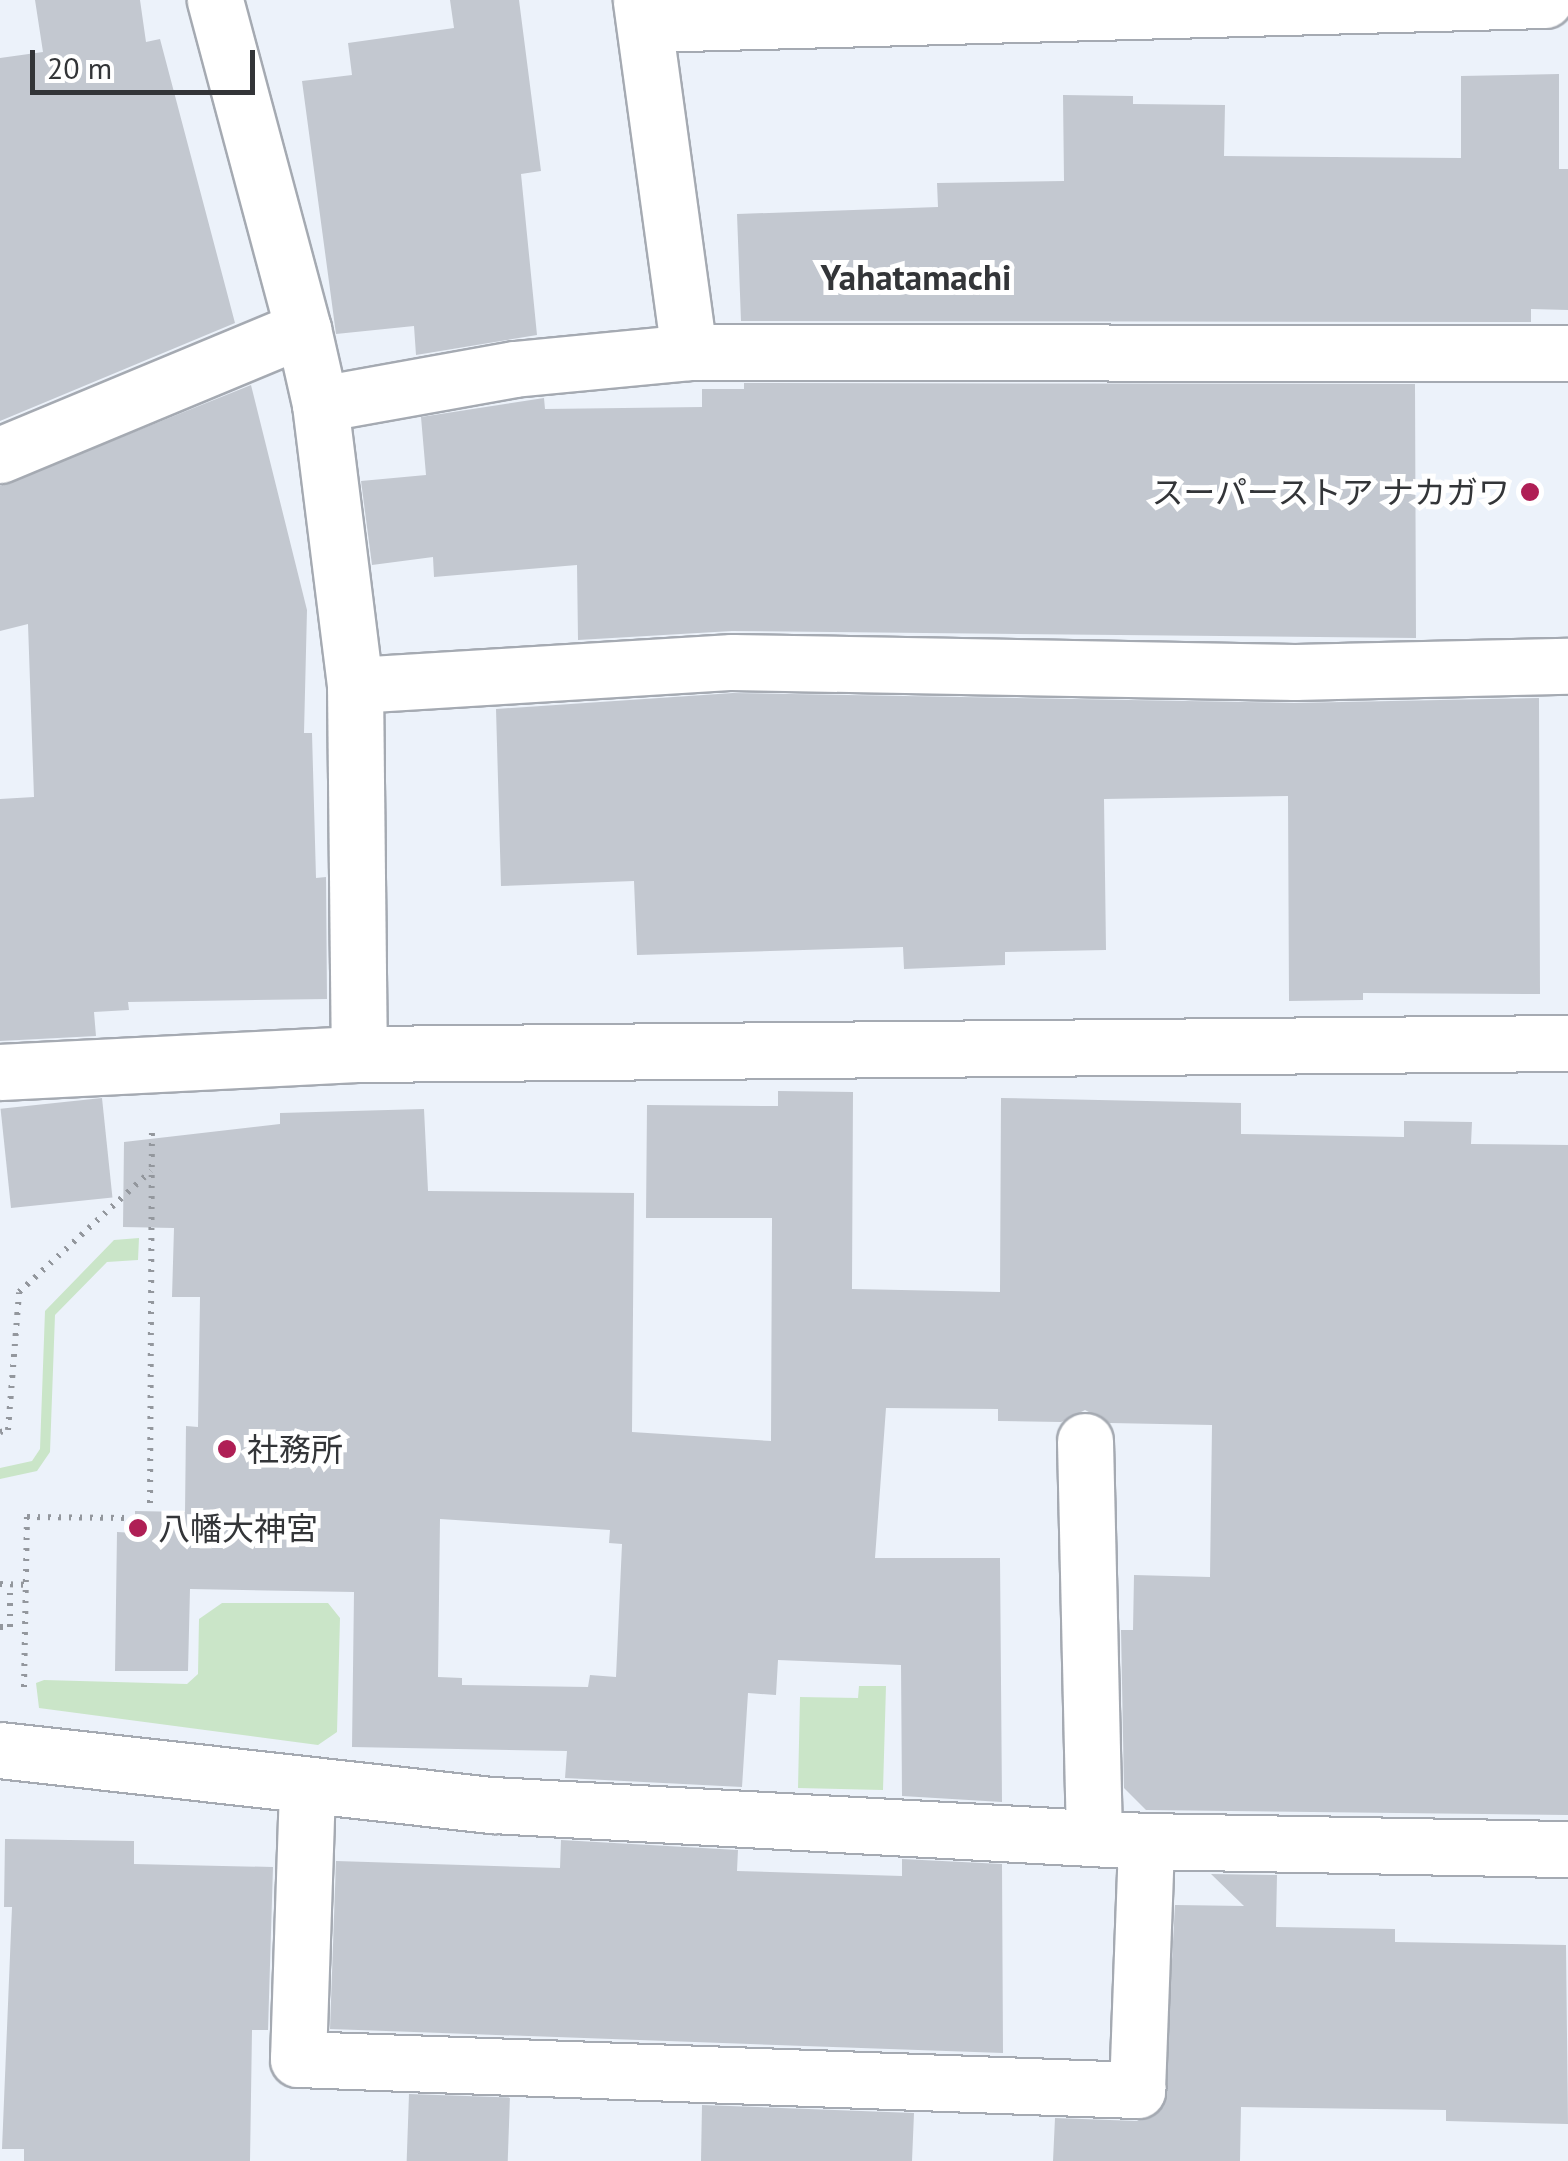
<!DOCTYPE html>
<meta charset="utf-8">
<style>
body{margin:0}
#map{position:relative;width:1568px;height:2161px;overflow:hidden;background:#ecf2fa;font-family:"PT Sans","Noto Sans JP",sans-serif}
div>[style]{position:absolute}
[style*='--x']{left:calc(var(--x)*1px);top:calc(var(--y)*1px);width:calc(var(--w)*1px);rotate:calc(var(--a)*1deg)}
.green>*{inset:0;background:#cae5c8}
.building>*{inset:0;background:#c3c8d0;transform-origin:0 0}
.path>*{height:6px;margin-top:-3px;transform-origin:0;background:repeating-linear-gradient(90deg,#93979d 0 2.5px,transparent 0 10.5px)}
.roads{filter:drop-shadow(2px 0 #a5aab2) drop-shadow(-2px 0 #a5aab2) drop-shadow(0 2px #a5aab2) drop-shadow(0 -2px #a5aab2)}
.minor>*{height:55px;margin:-27.5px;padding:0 27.5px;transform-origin:27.5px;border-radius:27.5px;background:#fff}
.dots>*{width:28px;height:28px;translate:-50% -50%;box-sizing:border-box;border:5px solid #fff;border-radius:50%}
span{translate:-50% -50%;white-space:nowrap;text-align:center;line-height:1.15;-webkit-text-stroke:10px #fff;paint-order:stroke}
.poi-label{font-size:32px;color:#333538}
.right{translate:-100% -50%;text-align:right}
.left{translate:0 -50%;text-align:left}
.neighbourhood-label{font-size:35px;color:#333538;font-weight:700}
.scale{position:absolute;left:30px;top:50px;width:225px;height:45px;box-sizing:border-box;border:5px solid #333538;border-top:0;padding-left:12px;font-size:30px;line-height:35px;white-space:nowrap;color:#333538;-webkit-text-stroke:8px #fff;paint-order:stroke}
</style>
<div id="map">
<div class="green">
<i style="clip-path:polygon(139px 1238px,138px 1260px,107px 1262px,55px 1315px,50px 1452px,37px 1471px,0 1479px,0 1468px,32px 1461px,40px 1449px,45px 1311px,114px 1240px)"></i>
<i style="clip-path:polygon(222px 1603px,328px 1603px,340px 1618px,337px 1732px,318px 1745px,39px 1708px,36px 1683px,44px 1680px,187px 1684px,198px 1674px,199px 1619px)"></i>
<i style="clip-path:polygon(859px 1686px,886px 1686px,883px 1790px,798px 1788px,800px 1697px,858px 1698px)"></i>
</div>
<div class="building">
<i style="clip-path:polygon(35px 0,140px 0,146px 42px,160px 39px,235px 323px,0 421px,0 58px,43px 52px)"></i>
<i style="clip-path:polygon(450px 0,519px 0,541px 171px,521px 174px,537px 335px,416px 355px,414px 326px,336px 334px,302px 81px,352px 75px,348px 43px,454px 28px)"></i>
<i style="clip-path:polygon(1559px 74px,1559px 169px,1568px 169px,1568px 310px,1531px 309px,1531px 322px,741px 321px,737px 214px,938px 207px,937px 183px,1064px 181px,1063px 95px,1133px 96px,1133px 104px,1225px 105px,1224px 156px,1461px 158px,1461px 76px)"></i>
<i style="clip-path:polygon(744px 383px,1415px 384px,1416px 638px,732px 631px,578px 640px,577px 565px,434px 577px,433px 557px,372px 565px,361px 481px,426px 475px,421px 417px,544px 398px,545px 409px,702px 407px,702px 389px,744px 389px)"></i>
<i style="clip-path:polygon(251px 385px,307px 610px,304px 733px,312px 733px,316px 878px,326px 877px,327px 999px,128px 1002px,129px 1010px,94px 1012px,96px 1036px,0 1041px,0 799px,34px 797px,28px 624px,0 631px,0 486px)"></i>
<i style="clip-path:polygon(733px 693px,1294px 703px,1539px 698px,1540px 994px,1363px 993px,1363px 1000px,1289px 1001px,1288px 796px,1104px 799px,1106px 950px,1005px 952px,1005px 965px,904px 969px,903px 947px,637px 955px,634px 881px,501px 886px,496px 709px)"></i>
<i style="clip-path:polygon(evenodd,778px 1091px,853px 1092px,852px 1289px,1000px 1292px,1001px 1098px,1241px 1103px,1241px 1134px,1404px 1137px,1404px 1121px,1472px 1122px,1471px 1144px,1568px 1145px,1568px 1815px,1146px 1810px,1124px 1788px,1121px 1630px,1133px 1630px,1134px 1575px,1210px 1577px,1212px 1425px,1110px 1423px,1085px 1410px,1061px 1422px,998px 1421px,998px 1409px,886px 1408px,875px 1558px,1000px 1558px,1002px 1802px,902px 1796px,901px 1665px,778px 1660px,776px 1695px,748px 1693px,742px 1787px,565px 1778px,567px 1751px,352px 1747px,354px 1592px,190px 1589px,188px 1671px,115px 1671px,117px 1532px,135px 1533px,135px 1511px,185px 1512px,186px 1426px,198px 1427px,200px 1297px,172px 1297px,174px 1228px,123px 1227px,124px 1142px,280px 1124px,280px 1113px,424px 1109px,428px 1191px,634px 1193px,632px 1432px,771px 1441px,772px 1218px,646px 1218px,647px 1105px,778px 1106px,778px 1091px,440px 1519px,610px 1530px,609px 1543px,622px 1544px,616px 1677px,590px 1675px,588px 1687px,462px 1685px,462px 1678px,438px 1677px,440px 1519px)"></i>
<i style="left:102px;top:1098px;width:100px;height:102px;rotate:84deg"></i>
<i style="clip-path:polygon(5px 1839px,134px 1841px,134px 1864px,273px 1867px,268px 2030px,252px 2030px,250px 2161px,24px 2161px,24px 2149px,2px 2149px,12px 1907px,4px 1907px)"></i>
<i style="clip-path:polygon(561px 1840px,738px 1850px,737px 1871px,902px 1876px,902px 1859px,1002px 1864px,1003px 2053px,330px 2029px,336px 1861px,560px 1868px)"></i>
<i style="clip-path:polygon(1211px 1874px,1277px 1875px,1276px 1927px,1395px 1929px,1395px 1942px,1566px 1945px,1568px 2124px,1446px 2121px,1446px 2110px,1241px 2107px,1240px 2161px,1053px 2161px,1055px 2118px,1137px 2121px,1164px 2106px,1175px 1905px,1244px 1906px)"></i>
<i style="left:409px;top:2094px;width:101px;height:67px;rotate:2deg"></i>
<i style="clip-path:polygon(702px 2105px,914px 2113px,912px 2161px,701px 2161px)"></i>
</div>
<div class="path">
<i style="--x:0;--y:1432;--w:8;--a:-14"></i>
<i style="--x:8;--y:1430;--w:138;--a:-85.4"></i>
<i style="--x:19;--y:1292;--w:179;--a:-42.5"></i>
<i style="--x:150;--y:1503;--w:374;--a:-89.7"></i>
<i style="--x:0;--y:1584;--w:25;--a:2"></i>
<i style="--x:0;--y:1627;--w:10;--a:0"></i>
<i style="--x:10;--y:1627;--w:42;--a:-90"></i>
<i style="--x:24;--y:1687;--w:170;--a:-89"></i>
<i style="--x:27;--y:1517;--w:103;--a:0.6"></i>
</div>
<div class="roads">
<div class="minor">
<i style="--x:646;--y:24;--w:899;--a:-1.53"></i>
<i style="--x:303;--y:329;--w:77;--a:77.2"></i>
<i style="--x:320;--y:404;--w:283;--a:82.9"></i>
<i style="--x:355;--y:685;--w:369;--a:89.4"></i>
<i style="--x:689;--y:352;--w:879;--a:0.07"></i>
<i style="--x:320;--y:404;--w:197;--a:-10.2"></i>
<i style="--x:514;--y:369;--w:176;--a:-5.5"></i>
<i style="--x:689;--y:352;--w:355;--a:-97.8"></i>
<i style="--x:0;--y:455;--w:328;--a:-22.6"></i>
<i style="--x:303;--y:329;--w:341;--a:-105"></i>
<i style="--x:355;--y:685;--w:378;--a:-3.5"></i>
<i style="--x:732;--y:662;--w:563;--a:1.02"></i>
<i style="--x:1295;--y:672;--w:273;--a:-1.3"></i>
<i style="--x:0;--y:1072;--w:359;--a:-2.9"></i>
<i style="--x:359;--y:1054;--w:1209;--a:-0.52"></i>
<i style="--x:1085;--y:1441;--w:397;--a:88.7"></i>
<i style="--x:0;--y:1750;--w:496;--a:6.4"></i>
<i style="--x:493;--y:1805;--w:654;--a:3.16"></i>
<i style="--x:1146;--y:1841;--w:422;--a:1.1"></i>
<i style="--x:307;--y:1788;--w:271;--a:91.9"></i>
<i style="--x:298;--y:2059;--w:840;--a:2.12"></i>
<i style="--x:1137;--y:2090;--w:249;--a:-87.9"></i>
</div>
</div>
<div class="dots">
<i style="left:1530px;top:492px;background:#af1f55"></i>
<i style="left:227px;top:1449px;background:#af1f55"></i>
<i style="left:138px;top:1528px;background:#af1f55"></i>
</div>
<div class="poi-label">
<span class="right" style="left:1510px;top:492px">スーパーストア ナカガワ</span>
<span class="left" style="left:247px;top:1449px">社務所</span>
<span class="left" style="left:158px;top:1528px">八幡大神宮</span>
</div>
<div class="neighbourhood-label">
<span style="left:916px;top:277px">Yahatamachi</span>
</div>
<div class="scale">20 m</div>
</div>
